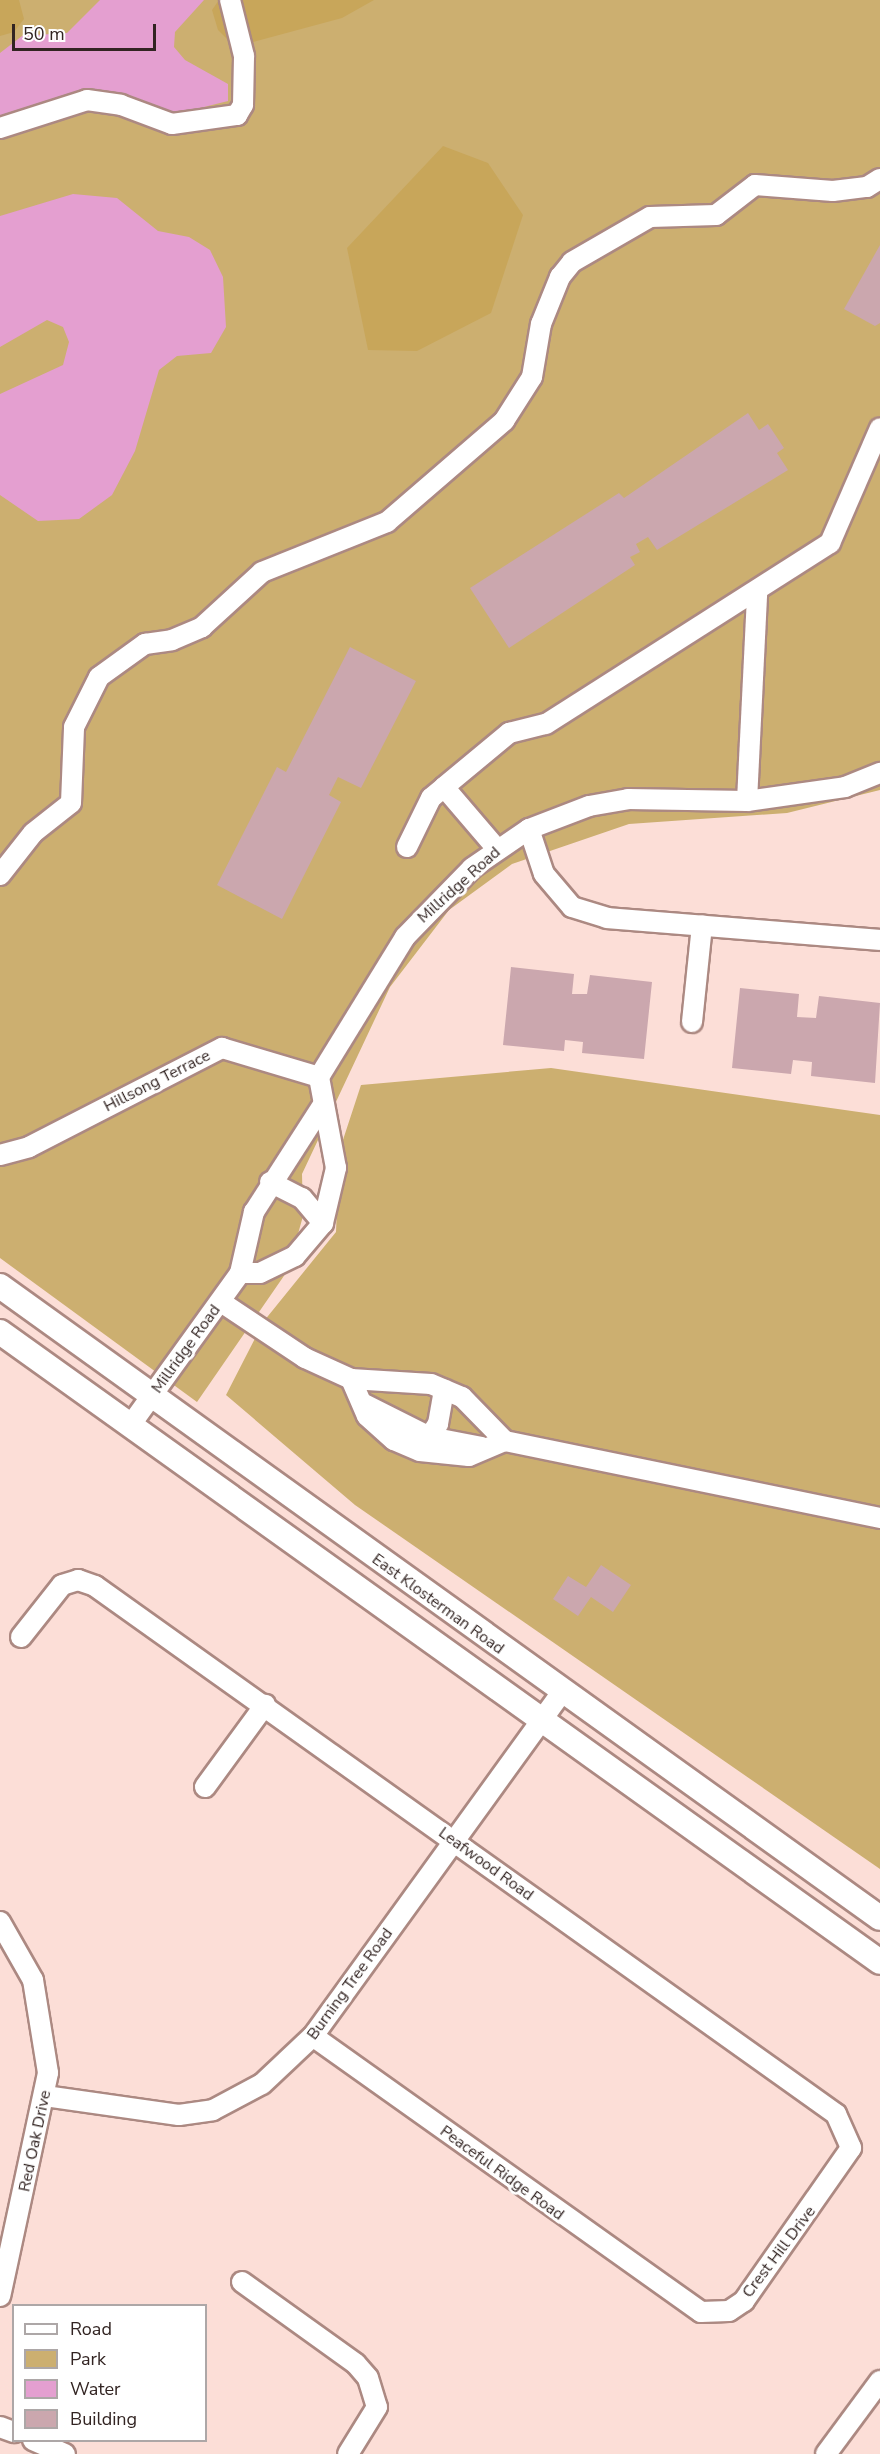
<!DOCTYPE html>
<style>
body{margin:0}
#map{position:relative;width:880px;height:2454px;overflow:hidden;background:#fcded7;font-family:"Nunito Sans",sans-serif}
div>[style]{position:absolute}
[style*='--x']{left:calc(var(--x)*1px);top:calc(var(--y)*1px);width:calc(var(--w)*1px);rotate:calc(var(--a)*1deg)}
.green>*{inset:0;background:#ccaf70}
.forest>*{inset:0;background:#c8a65a}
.water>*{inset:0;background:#e49fd0}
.building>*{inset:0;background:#cba7ae}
.roads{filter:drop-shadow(2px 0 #ac8982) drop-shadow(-2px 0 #ac8982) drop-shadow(0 2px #ac8982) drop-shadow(0 -2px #ac8982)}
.minor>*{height:20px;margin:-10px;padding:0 10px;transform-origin:10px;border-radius:10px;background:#fff}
.major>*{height:24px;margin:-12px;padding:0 12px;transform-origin:12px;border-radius:12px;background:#fff}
span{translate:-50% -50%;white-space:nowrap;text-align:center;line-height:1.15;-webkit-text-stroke:6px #fff;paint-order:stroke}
.street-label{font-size:16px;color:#322422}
.legend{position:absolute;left:12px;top:2304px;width:195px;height:138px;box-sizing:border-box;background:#fff;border:2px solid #ada7a7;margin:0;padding:8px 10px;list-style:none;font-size:18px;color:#322422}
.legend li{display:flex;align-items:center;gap:12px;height:30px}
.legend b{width:30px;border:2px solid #ada7a7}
.scale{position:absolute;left:12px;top:24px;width:144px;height:27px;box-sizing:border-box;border:3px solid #322422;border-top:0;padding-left:8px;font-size:18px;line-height:21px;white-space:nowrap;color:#322422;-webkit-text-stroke:4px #fff;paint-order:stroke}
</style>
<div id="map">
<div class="green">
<i style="clip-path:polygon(0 0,880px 0,880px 790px,787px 813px,629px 824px,512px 864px,449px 910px,390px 987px,302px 1174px,303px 1216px,288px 1270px,197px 1402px,0 1258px)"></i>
<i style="clip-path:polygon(551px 1068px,880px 1115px,880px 1869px,355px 1505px,226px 1395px,264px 1321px,336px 1232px,339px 1152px,361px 1085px)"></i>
</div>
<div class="forest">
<i style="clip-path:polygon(0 0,19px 0,24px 19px,14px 32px,0 36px)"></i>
<i style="clip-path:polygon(219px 0,374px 0,342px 18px,235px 47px,218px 30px,212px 10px)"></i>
<i style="clip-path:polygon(443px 146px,488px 163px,523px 215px,491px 313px,417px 351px,368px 350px,347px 248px)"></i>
</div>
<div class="water">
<i style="clip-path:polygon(100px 0,204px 0,175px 32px,174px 47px,185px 60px,228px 84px,228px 101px,172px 115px,120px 95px,86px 91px,0 118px,0 53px,22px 36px,67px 33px)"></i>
<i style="clip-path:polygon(73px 194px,117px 198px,158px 231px,189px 237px,210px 250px,223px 277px,226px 327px,211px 353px,177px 356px,159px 370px,135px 451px,112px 495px,79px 519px,38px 521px,0 495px,0 394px,63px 365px,69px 342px,63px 327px,47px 320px,0 347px,0 216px)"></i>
</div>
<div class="building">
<i style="clip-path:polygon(880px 245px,880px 323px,875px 326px,844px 309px)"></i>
<i style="clip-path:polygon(748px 413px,759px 430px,768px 424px,784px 448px,777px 453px,788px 470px,657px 550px,648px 537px,636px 544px,640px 552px,630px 557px,635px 565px,509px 648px,470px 588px,619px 493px,624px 498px)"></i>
<i style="clip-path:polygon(350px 647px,416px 681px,361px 788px,338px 777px,329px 795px,341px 802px,282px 919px,217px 885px,277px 767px,286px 772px)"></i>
<i style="clip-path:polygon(511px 967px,574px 974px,572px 994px,587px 994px,590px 975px,652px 982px,644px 1059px,582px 1053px,583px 1042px,565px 1040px,564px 1051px,503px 1045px)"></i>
<i style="clip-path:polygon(740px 988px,799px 994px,797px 1017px,816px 1018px,819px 996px,880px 1003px,875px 1083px,811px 1076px,812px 1062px,793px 1060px,791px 1074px,732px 1068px)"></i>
<i style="clip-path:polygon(601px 1565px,631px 1585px,613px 1612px,591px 1597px,578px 1616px,553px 1599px,568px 1576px,586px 1587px)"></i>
</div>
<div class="roads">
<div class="minor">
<i style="--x:0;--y:128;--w:91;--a:-17.8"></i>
<i style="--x:87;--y:100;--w:34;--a:8"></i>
<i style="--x:121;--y:105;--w:54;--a:20.4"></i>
<i style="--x:172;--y:124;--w:66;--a:-7.9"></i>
<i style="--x:237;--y:115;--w:12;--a:-59"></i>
<i style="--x:243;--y:105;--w:49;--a:-88.8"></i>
<i style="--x:244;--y:56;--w:58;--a:-104"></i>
<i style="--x:444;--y:787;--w:85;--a:-39.7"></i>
<i style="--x:509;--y:733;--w:38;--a:-14"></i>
<i style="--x:546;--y:724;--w:337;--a:-32.5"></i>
<i style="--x:830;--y:543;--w:125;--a:-66.5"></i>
<i style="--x:747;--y:801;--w:207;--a:-87.2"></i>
<i style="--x:529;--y:829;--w:47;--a:71.6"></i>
<i style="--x:544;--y:874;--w:43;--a:49.7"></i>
<i style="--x:572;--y:907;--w:37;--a:17"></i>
<i style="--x:607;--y:918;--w:274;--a:4.6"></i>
<i style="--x:407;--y:847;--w:55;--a:-63.9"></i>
<i style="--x:431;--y:798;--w:17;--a:-40"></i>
<i style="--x:444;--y:787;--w:82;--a:49.5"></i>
<i style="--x:0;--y:875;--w:53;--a:-51.8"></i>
<i style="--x:33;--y:833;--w:48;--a:-38.3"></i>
<i style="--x:71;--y:803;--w:76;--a:-87.7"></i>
<i style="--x:74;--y:727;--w:56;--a:-63.4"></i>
<i style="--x:99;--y:677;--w:57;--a:-35.7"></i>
<i style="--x:145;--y:644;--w:27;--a:-8"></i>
<i style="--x:172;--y:640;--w:33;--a:-23"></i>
<i style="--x:202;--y:627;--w:81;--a:-42.5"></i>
<i style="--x:262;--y:572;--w:135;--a:-21.8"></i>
<i style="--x:387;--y:522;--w:155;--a:-40.8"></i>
<i style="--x:504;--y:421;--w:52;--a:-57.5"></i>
<i style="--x:532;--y:377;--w:54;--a:-80.4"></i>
<i style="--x:541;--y:324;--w:51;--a:-68"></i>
<i style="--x:560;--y:277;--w:19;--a:-51"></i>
<i style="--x:572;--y:262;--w:90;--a:-30"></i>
<i style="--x:650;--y:217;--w:66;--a:-1.7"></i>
<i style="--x:716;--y:215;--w:49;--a:-37.6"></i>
<i style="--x:755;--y:185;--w:78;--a:4.4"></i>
<i style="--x:833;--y:191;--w:34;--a:-7"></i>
<i style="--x:867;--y:187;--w:15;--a:-32"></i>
<i style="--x:692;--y:1022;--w:97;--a:-84.1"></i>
<i style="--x:0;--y:1155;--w:30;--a:-15"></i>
<i style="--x:29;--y:1147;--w:217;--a:-27.2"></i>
<i style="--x:222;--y:1048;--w:101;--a:16.6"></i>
<i style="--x:270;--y:1182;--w:36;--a:27"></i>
<i style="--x:302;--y:1198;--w:33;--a:50"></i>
<i style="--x:240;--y:1273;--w:20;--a:0"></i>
<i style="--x:260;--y:1273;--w:39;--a:-26"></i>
<i style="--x:295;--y:1256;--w:43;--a:-49.7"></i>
<i style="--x:323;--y:1223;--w:57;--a:-76.7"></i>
<i style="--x:336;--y:1168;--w:93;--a:-100.6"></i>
<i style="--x:319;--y:1077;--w:164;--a:-58.4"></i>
<i style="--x:405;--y:937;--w:96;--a:-45.8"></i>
<i style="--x:472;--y:868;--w:69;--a:-34.4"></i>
<i style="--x:529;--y:829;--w:64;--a:-21"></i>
<i style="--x:589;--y:806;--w:40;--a:-10"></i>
<i style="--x:628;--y:799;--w:119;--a:1"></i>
<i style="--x:747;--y:801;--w:99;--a:-8.1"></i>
<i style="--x:845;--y:787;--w:38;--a:-22"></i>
<i style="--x:221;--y:1302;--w:101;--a:33.7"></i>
<i style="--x:305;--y:1358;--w:51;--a:24.5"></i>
<i style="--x:351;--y:1379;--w:80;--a:3.6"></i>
<i style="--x:431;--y:1384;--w:34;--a:23"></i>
<i style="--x:462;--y:1397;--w:62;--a:45.7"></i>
<i style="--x:351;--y:1379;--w:40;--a:66.6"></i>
<i style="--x:367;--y:1416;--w:36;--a:42"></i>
<i style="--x:394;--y:1440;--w:28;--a:23"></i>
<i style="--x:420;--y:1451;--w:49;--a:5.8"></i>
<i style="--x:469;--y:1456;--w:39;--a:-23"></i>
<i style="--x:505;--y:1441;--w:383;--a:11.6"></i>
<i style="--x:364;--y:1404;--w:74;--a:26.6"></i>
<i style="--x:430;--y:1437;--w:53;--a:10.9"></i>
<i style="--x:132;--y:1423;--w:185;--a:-54.2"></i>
<i style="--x:240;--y:1273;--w:63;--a:-77.1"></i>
<i style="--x:254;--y:1212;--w:126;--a:-57.3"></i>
<i style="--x:423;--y:1446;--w:27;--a:-56"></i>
<i style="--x:438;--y:1424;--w:35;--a:-80"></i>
<i style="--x:21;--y:1637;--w:66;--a:-51.7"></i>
<i style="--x:62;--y:1585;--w:17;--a:-17"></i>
<i style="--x:78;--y:1580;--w:18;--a:19"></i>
<i style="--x:95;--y:1586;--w:910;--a:35.47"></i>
<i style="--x:836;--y:2114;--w:37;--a:66"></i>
<i style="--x:851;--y:2148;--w:187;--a:125"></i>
<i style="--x:744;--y:2301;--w:18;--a:146"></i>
<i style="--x:729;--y:2311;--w:28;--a:178"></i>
<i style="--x:701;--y:2312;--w:476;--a:-144.6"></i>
<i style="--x:205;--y:1787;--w:102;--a:-53.8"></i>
<i style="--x:0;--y:1922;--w:67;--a:60.4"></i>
<i style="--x:33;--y:1980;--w:94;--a:80.8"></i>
<i style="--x:48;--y:2073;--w:228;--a:102.1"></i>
<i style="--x:45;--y:2096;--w:135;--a:8.1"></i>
<i style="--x:179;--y:2115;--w:34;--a:-8"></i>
<i style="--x:213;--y:2110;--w:55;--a:-28"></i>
<i style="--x:262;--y:2084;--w:70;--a:-43.3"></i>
<i style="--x:313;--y:2036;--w:422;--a:-54.1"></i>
<i style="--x:242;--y:2282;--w:140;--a:35.7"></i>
<i style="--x:356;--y:2364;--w:18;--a:49"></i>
<i style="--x:368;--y:2378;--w:30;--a:73"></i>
<i style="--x:377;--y:2407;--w:55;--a:121.7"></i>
<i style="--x:0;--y:2427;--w:15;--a:20"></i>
<i style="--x:33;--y:2440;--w:35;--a:24"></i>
<i style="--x:826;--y:2454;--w:91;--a:-53.5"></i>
</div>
<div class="major">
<i style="--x:0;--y:1286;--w:1083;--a:35.69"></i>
<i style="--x:0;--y:1332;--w:1082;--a:35.6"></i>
</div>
</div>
<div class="street-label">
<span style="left:459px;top:885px;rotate:-42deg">Millridge Road</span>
<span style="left:157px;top:1081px;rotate:-27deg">Hillsong Terrace</span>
<span style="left:186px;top:1349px;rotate:-54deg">Millridge Road</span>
<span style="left:438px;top:1604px;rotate:36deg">East Klosterman Road</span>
<span style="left:486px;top:1864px;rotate:36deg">Leafwood Road</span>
<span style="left:350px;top:1984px;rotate:-54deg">Burning Tree Road</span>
<span style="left:35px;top:2141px;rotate:-78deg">Red Oak Drive</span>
<span style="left:502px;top:2173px;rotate:36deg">Peaceful Ridge Road</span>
<span style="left:779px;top:2252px;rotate:-53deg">Crest Hill Drive</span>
</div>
<ul class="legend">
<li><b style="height:8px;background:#fff"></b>Road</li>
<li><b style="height:16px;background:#ccaf70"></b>Park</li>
<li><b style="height:16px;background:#e49fd0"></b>Water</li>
<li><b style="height:16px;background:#cba7ae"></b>Building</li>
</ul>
<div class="scale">50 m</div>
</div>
